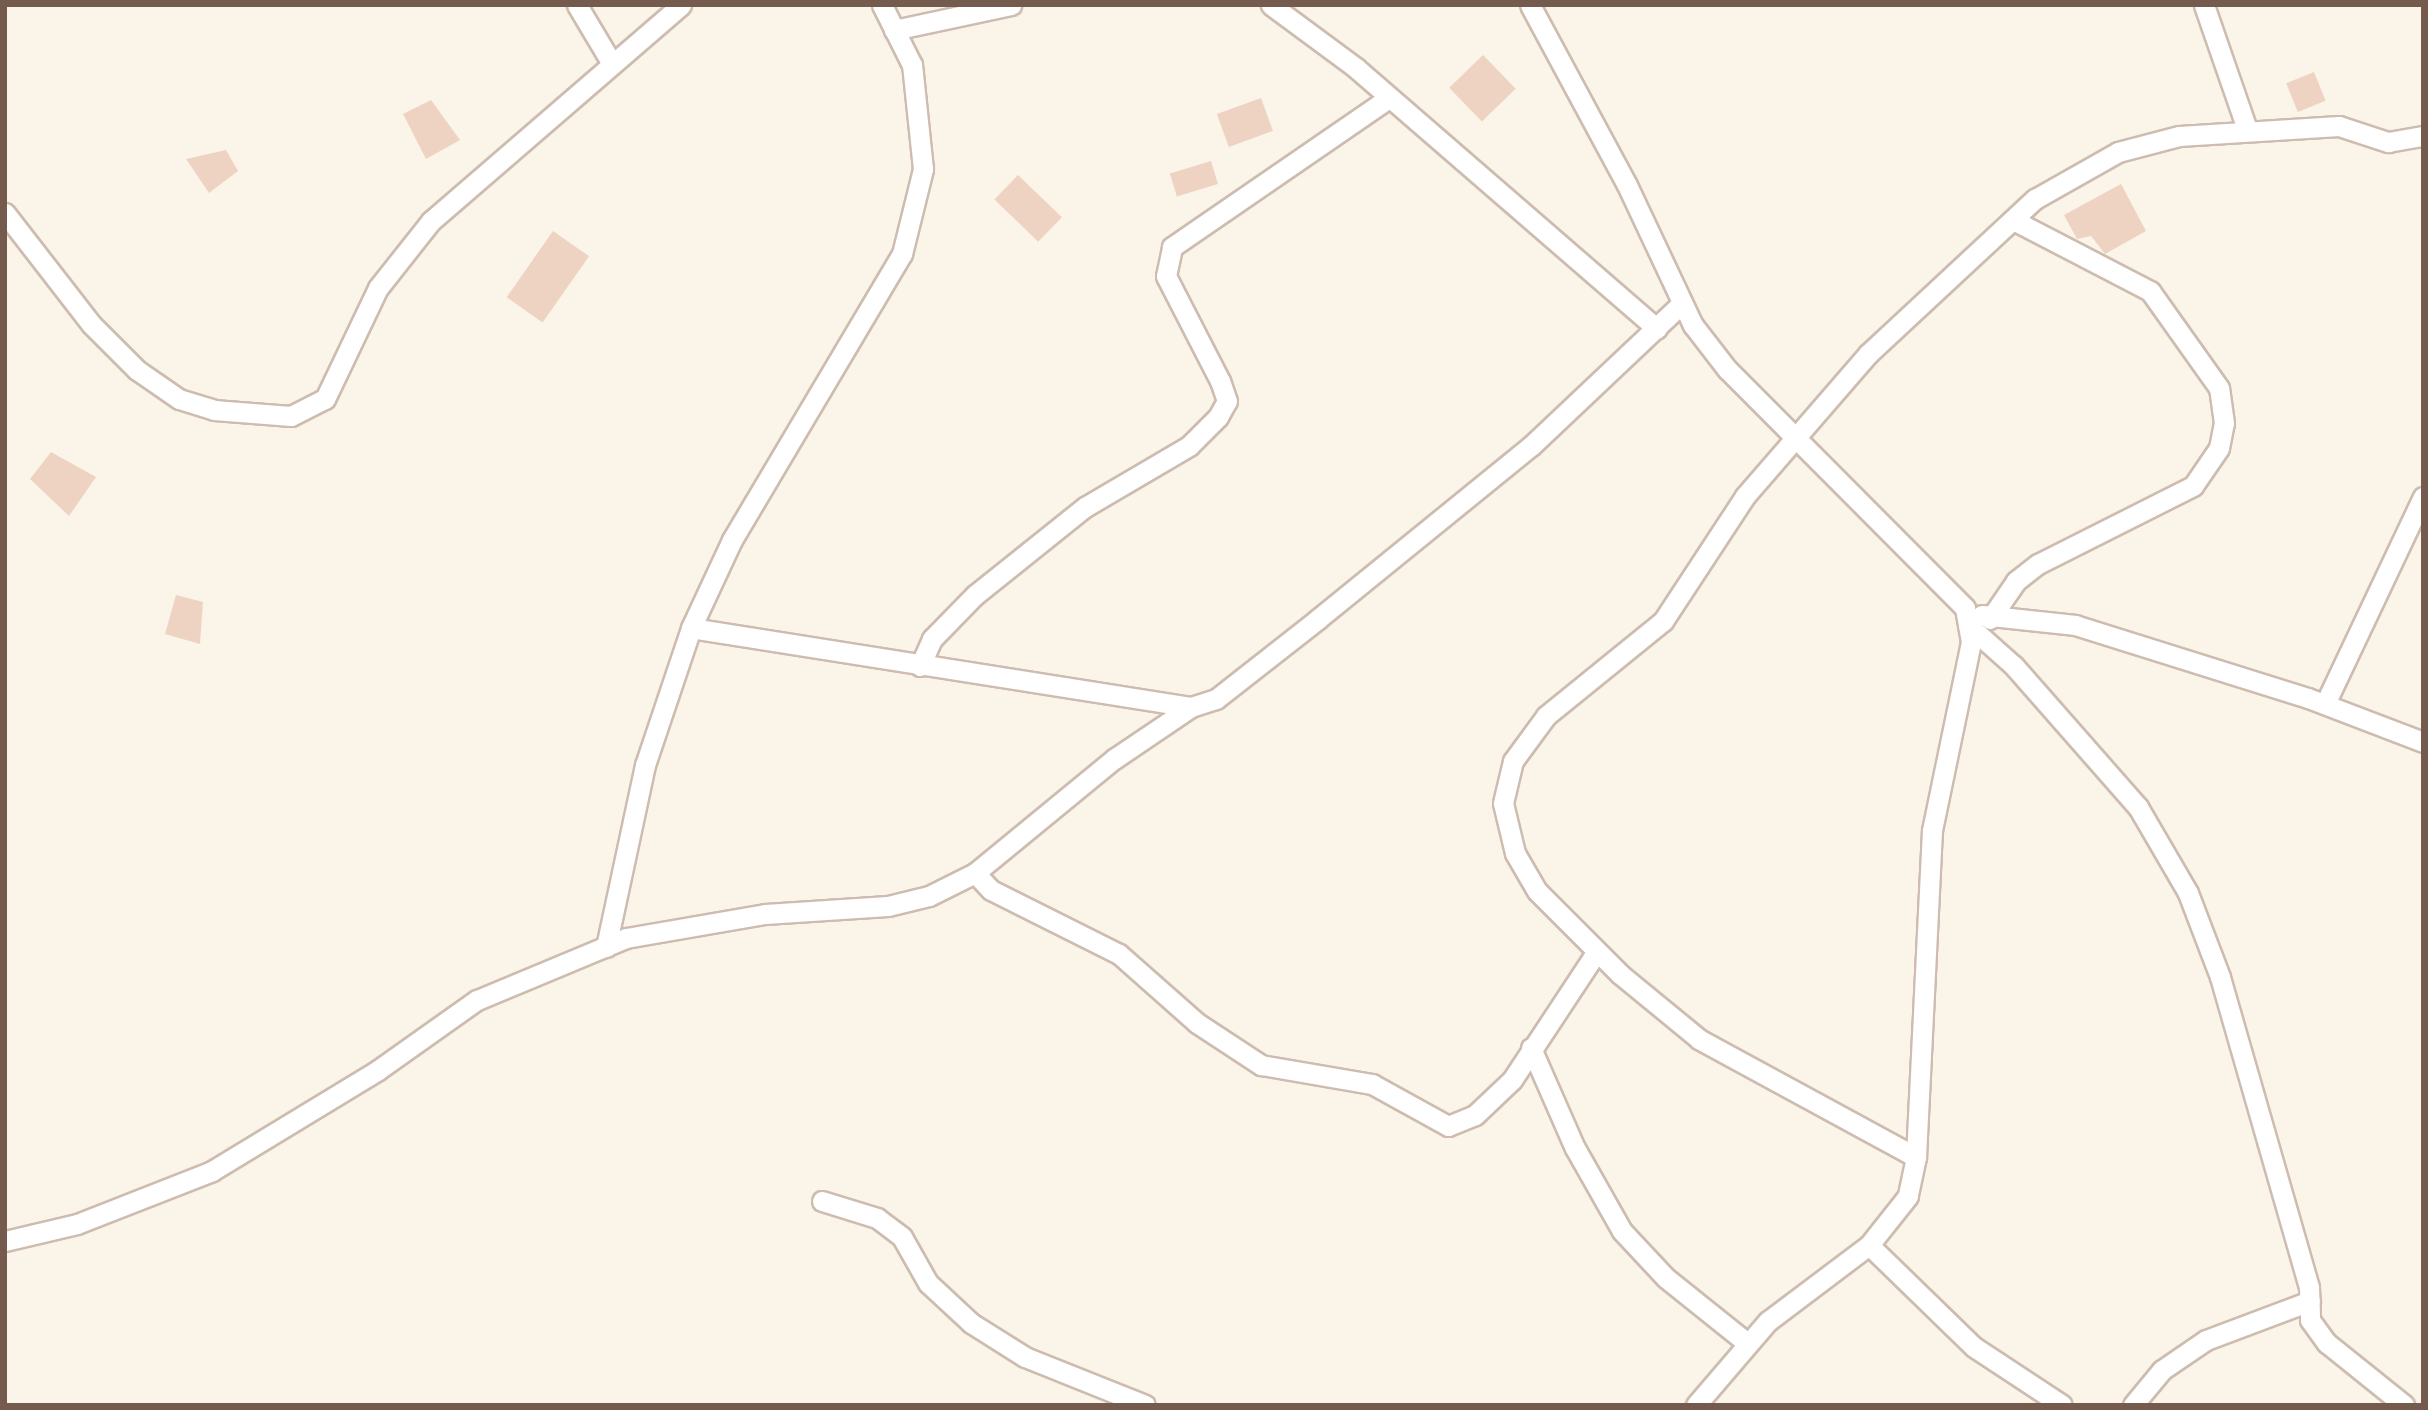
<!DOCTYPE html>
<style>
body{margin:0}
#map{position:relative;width:2428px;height:1410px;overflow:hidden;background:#fbf4e9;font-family:Roboto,sans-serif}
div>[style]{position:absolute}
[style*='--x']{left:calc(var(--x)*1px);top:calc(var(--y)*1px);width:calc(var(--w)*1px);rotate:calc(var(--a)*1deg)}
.building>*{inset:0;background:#efd3c2;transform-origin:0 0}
.roads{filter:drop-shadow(2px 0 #cdbcaf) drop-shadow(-2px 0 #cdbcaf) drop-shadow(0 2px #cdbcaf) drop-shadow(0 -2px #cdbcaf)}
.minor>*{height:19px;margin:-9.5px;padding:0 9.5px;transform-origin:9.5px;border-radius:9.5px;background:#fff}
span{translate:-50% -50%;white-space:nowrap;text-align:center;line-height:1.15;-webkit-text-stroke:7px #fef8ef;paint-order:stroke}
.frame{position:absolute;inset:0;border:7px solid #745b4e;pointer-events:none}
</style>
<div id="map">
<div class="building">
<i style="left:1483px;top:55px;width:47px;height:47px;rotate:46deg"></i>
<i style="left:2314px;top:72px;width:31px;height:30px;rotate:68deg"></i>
<i style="left:1261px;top:98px;width:35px;height:47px;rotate:70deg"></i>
<i style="clip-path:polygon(431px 100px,460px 140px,426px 159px,403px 114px)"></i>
<i style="clip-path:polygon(226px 150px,238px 171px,209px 193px,186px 159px)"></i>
<i style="left:1211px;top:161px;width:24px;height:43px;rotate:73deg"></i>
<i style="left:1018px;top:175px;width:61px;height:34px;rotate:44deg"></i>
<i style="clip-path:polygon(2121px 184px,2146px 231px,2105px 254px,2091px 236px,2077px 239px,2064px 215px)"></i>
<i style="left:553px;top:231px;width:44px;height:81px;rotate:35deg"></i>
<i style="clip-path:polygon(51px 452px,96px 477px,69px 516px,30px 479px)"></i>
<i style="clip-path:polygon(176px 595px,203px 602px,200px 644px,165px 634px)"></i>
</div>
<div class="roads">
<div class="minor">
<i style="--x:577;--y:5;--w:66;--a:59.2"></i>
<i style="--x:1271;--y:5;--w:106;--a:36.5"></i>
<i style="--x:1356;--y:68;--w:398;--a:40.9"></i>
<i style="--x:1530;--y:5;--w:204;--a:61.7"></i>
<i style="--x:1627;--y:185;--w:155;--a:64.8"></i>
<i style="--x:1693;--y:325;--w:56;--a:52.3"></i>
<i style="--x:1727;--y:369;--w:337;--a:45.1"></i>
<i style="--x:1965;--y:608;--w:35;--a:80"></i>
<i style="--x:1971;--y:642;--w:192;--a:101.7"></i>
<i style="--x:1932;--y:830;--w:327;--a:92.8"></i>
<i style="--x:1916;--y:1157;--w:40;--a:102"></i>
<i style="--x:1908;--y:1196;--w:63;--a:128.5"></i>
<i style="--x:1869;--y:1245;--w:126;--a:143"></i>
<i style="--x:1768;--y:1321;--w:111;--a:130.6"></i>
<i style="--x:2204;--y:5;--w:131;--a:70.9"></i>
<i style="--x:894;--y:30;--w:120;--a:-12.1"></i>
<i style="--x:5;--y:213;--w:140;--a:52.2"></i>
<i style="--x:91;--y:324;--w:65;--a:45"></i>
<i style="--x:137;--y:370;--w:51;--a:34.6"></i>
<i style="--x:179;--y:399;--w:37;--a:17"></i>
<i style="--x:214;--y:410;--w:77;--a:4.5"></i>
<i style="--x:291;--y:416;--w:38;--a:-27"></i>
<i style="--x:325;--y:399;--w:123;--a:-64.5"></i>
<i style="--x:378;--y:288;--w:85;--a:-51.7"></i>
<i style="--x:431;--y:221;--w:330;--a:-40.8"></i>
<i style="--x:1982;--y:615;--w:94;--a:6.1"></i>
<i style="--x:2075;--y:625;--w:244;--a:17.4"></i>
<i style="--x:2308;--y:698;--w:123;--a:20.9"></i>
<i style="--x:1990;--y:619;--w:46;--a:-55.6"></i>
<i style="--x:2016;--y:581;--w:28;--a:-38"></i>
<i style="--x:2038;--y:564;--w:174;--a:-26.7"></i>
<i style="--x:2193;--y:486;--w:46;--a:-55.6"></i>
<i style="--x:2219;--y:448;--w:25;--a:-79"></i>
<i style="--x:2224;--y:423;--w:35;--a:-98"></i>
<i style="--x:2219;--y:388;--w:119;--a:-125.4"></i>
<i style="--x:2150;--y:291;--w:152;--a:-152.6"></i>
<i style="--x:1968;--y:625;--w:62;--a:41.7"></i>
<i style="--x:2014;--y:666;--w:188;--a:48.7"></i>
<i style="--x:2138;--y:807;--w:99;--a:59.8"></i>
<i style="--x:2188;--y:893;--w:90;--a:69.1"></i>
<i style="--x:2220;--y:977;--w:323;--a:74"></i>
<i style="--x:2309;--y:1287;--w:33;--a:88"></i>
<i style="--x:2310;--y:1320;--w:29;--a:54"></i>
<i style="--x:2327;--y:1343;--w:99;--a:38.8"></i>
<i style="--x:691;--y:628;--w:506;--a:8.98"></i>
<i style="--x:920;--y:666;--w:30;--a:-66"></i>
<i style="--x:932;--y:639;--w:62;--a:-45.7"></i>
<i style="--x:975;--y:595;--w:141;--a:-38.7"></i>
<i style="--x:1085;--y:507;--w:121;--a:-30.4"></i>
<i style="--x:1189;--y:446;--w:41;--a:-45"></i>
<i style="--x:1218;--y:417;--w:18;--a:-61"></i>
<i style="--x:1227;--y:401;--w:21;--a:-109"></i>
<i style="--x:1220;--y:381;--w:118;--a:-117.2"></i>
<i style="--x:1166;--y:276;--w:30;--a:-78"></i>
<i style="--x:1172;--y:247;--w:263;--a:-34.5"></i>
<i style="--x:2325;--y:704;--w:229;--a:-64.7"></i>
<i style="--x:975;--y:873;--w:23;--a:47"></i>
<i style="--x:991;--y:890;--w:143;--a:26.6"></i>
<i style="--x:1119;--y:954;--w:104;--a:41.5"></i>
<i style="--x:1197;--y:1023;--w:77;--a:33.3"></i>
<i style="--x:1261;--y:1065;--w:113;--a:9.7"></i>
<i style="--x:1372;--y:1084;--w:87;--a:28.9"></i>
<i style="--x:1448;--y:1126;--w:29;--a:-22"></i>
<i style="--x:1475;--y:1115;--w:51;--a:-43.4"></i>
<i style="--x:1512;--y:1080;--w:154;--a:-56.6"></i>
<i style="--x:606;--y:947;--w:186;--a:-77.9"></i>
<i style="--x:645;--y:765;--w:145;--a:-71.4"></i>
<i style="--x:691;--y:628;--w:97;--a:-65"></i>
<i style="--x:732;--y:540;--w:333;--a:-59.3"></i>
<i style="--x:902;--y:254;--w:88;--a:-76.1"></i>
<i style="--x:923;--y:169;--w:105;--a:-96"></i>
<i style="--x:912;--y:65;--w:67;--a:-116.6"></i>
<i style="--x:1531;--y:1048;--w:109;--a:66.3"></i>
<i style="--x:1575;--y:1148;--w:95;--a:60.5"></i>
<i style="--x:1622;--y:1231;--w:64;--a:46.9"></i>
<i style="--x:1666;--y:1278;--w:102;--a:38.7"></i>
<i style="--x:1916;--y:1157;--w:247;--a:-151.5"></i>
<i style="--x:1699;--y:1039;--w:102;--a:-140.6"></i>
<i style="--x:1620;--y:974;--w:117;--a:-135"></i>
<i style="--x:1537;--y:891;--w:44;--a:-120.1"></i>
<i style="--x:1515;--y:853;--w:51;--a:-103.5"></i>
<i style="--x:1503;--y:803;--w:43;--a:-76.6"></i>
<i style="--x:1513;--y:761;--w:56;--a:-53.7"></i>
<i style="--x:1546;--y:716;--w:151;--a:-39.1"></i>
<i style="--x:1663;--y:621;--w:149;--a:-56.7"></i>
<i style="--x:1745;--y:496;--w:188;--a:-49.1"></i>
<i style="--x:1868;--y:354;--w:228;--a:-42.9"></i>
<i style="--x:2035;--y:199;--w:95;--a:-29.5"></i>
<i style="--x:2118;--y:152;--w:63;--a:-14.7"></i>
<i style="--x:2179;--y:136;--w:160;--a:-3.6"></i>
<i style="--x:2339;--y:126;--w:52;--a:18.1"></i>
<i style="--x:2388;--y:142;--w:36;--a:-10"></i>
<i style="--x:822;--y:1201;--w:58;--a:17.2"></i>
<i style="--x:877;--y:1218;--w:31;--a:37"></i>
<i style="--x:902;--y:1237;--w:53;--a:60.5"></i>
<i style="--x:928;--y:1283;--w:59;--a:42.9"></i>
<i style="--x:971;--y:1323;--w:64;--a:32.2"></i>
<i style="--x:1025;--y:1357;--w:129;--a:21.8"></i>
<i style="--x:5;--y:1241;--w:74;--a:-13.3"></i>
<i style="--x:77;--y:1224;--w:145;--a:-21.4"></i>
<i style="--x:212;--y:1171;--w:194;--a:-31.3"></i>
<i style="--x:378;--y:1070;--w:121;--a:-35.3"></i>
<i style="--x:477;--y:1000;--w:161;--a:-22.6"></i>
<i style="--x:626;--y:938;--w:141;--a:-9.8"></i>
<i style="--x:765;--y:914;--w:123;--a:-3.7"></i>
<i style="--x:888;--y:906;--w:42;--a:-13.7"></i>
<i style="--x:929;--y:896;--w:51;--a:-26.6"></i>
<i style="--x:975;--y:873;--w:180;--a:-39.4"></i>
<i style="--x:1114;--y:759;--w:93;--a:-34"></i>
<i style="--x:1191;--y:707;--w:26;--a:-18"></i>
<i style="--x:1216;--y:699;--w:130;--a:-38.1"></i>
<i style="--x:1318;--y:619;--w:274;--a:-39.1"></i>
<i style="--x:1531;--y:446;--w:208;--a:-43.4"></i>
<i style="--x:1869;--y:1245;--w:146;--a:44.2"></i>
<i style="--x:1974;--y:1347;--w:105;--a:33.4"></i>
<i style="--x:2133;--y:1405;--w:45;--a:-50.4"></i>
<i style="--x:2162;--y:1370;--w:53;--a:-34.3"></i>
<i style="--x:2206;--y:1340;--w:111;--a:-20.6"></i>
</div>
</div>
<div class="frame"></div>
</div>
